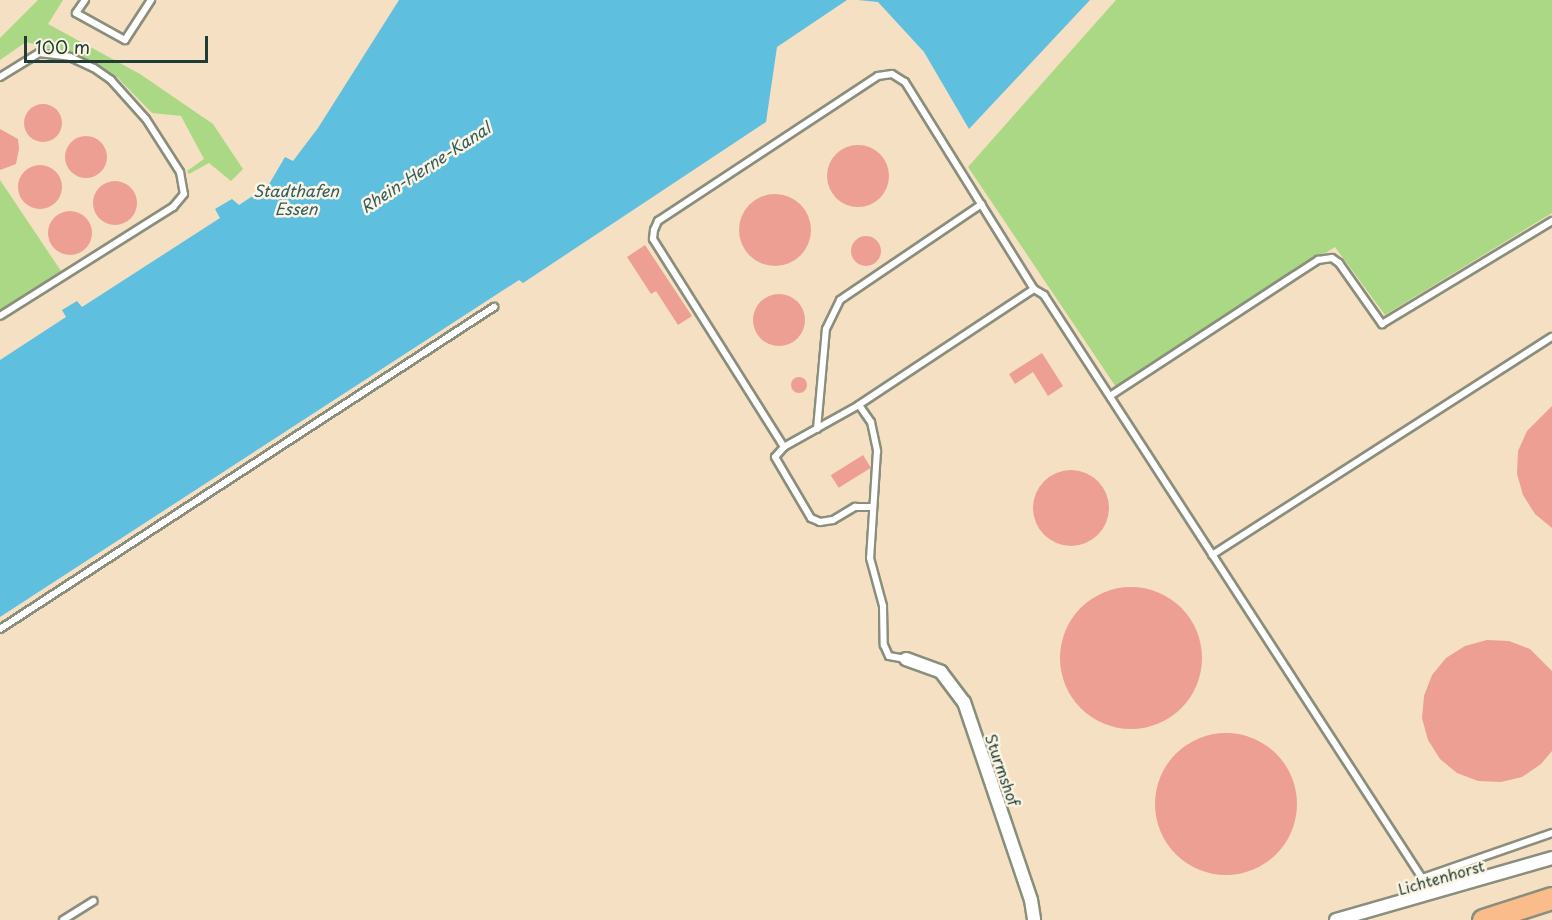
<!DOCTYPE html>
<style>
body{margin:0}
#map{position:relative;width:1552px;height:920px;overflow:hidden;background:#f5e0c4;font-family:"Playpen Sans",sans-serif}
div>[style]{position:absolute}
[style*='--x']{left:calc(var(--x)*1px);top:calc(var(--y)*1px);width:calc(var(--w)*1px);rotate:calc(var(--a)*1deg)}
.green>*{inset:0;background:#abd884}
.water>*{inset:0;background:#5fbfde}
.building>*{inset:0;background:#ec9f92;transform-origin:0 0}
.round{border-radius:50%}
.roads{filter:drop-shadow(2px 0 #8a8e7c) drop-shadow(-2px 0 #8a8e7c) drop-shadow(0 2px #8a8e7c) drop-shadow(0 -2px #8a8e7c)}
.lane>*{height:6px;margin:-3px;padding:0 3px;transform-origin:3px;border-radius:3px;background:#fff}
.street>*{height:12px;margin:-6px;padding:0 6px;transform-origin:6px;border-radius:6px;background:#fff}
.highway>*{height:21px;margin:-10.5px;padding:0 10.5px;transform-origin:10.5px;border-radius:10.5px;background:#f9bc8a}
span{translate:-50% -50%;white-space:nowrap;text-align:center;line-height:1.15;-webkit-text-stroke:5px #fcf5e5;paint-order:stroke}
.street-label{font-size:15px;color:#1f3d34}
.water-label{font-size:16px;color:#2f5e5e;font-style:italic}
.scale{position:absolute;left:24px;top:36px;width:184px;height:27px;box-sizing:border-box;border:3px solid #1f3d34;border-top:0;padding-left:8px;font-size:18px;line-height:21px;white-space:nowrap;color:#1f3d34;-webkit-text-stroke:4px #fcf5e5;paint-order:stroke}
</style>
<div id="map">
<div class="green">
<i style="clip-path:polygon(38px 0,63px 0,48px 24px,140px 74px,213px 124px,243px 169px,231px 181px,209px 163px,189px 174px,187px 171px,204px 159px,181px 116px,152px 113px,117px 77px,87px 59px,26px 42px,0 60px,0 38px)"></i>
<i style="clip-path:polygon(1116px 0,1552px 0,1552px 213px,1385px 315px,1335px 247px,1116px 387px,968px 167px)"></i>
<i style="clip-path:polygon(0 180px,61px 271px,0 311px)"></i>
</div>
<div class="water">
<i style="clip-path:polygon(399px 0,847px 0,777px 47px,766px 122px,523px 283px,519px 280px,0 617px,0 360px,66px 317px,62px 310px,77px 301px,82px 307px,220px 218px,215px 209px,232px 199px,239px 205px,268px 186px,285px 157px,293px 161px,318px 128px)"></i>
<i style="clip-path:polygon(858px 0,1090px 0,969px 129px,924px 52px,878px 2px)"></i>
</div>
<div class="building">
<i class="round" style="left:24px;top:104px;width:38px;height:38px"></i>
<i style="clip-path:polygon(0 129px,18px 139px,19px 149px,16px 164px,0 170px)"></i>
<i class="round" style="left:65px;top:136px;width:42px;height:42px"></i>
<i class="round" style="left:827px;top:145px;width:62px;height:62px"></i>
<i class="round" style="left:18px;top:165px;width:44px;height:44px"></i>
<i class="round" style="left:93px;top:181px;width:44px;height:44px"></i>
<i class="round" style="left:739px;top:194px;width:72px;height:72px"></i>
<i class="round" style="left:48px;top:211px;width:44px;height:44px"></i>
<i class="round" style="left:851px;top:236px;width:30px;height:30px"></i>
<i style="clip-path:polygon(645px 245px,692px 316px,678px 325px,656px 291px,651px 294px,627px 257px)"></i>
<i class="round" style="left:753px;top:294px;width:52px;height:52px"></i>
<i style="clip-path:polygon(1042px 353px,1063px 386px,1048px 396px,1033px 372px,1015px 384px,1009px 374px)"></i>
<i class="round" style="left:791px;top:377px;width:16px;height:16px"></i>
<i style="clip-path:polygon(1552px 406px,1552px 528px,1535px 514px,1523px 495px,1517px 474px,1518px 451px,1527px 431px)"></i>
<i style="left:863px;top:455px;width:15px;height:38px;rotate:58deg"></i>
<i class="round" style="left:1033px;top:470px;width:76px;height:76px"></i>
<i class="round" style="left:1060px;top:587px;width:142px;height:142px"></i>
<i style="clip-path:polygon(1487px 640px,1509px 641px,1530px 649px,1552px 671px,1552px 751px,1541px 764px,1522px 777px,1501px 782px,1478px 781px,1457px 773px,1440px 759px,1428px 740px,1422px 718px,1424px 696px,1432px 675px,1446px 658px,1465px 646px)"></i>
<i class="round" style="left:1155px;top:733px;width:142px;height:142px"></i>
</div>
<div class="roads">
<div class="lane">
<i style="--x:85;--y:0;--w:16;--a:125"></i>
<i style="--x:76;--y:13;--w:56;--a:28.9"></i>
<i style="--x:125;--y:40;--w:48;--a:-57"></i>
<i style="--x:0;--y:77;--w:46;--a:-31.6"></i>
<i style="--x:39;--y:53;--w:31;--a:7"></i>
<i style="--x:70;--y:57;--w:26;--a:25"></i>
<i style="--x:94;--y:68;--w:21;--a:35"></i>
<i style="--x:111;--y:80;--w:52;--a:48.1"></i>
<i style="--x:146;--y:119;--w:63;--a:57.3"></i>
<i style="--x:180;--y:172;--w:22;--a:80"></i>
<i style="--x:184;--y:194;--w:17;--a:130"></i>
<i style="--x:173;--y:207;--w:204;--a:147.8"></i>
<i style="--x:1034;--y:289;--w:210;--a:146.5"></i>
<i style="--x:859;--y:405;--w:86;--a:150.8"></i>
<i style="--x:784;--y:447;--w:246;--a:-122.2"></i>
<i style="--x:653;--y:239;--w:9;--a:-84"></i>
<i style="--x:654;--y:230;--w:10;--a:-66"></i>
<i style="--x:658;--y:221;--w:263;--a:-33.4"></i>
<i style="--x:878;--y:76;--w:14;--a:-8"></i>
<i style="--x:892;--y:74;--w:15;--a:32"></i>
<i style="--x:905;--y:82;--w:244;--a:58.1"></i>
<i style="--x:1034;--y:289;--w:12;--a:31"></i>
<i style="--x:1044;--y:295;--w:695;--a:57.04"></i>
<i style="--x:1422;--y:878;--w:138;--a:-19.1"></i>
<i style="--x:1110;--y:396;--w:249;--a:-33.2"></i>
<i style="--x:1318;--y:260;--w:14;--a:-8"></i>
<i style="--x:1332;--y:258;--w:9;--a:36"></i>
<i style="--x:1339;--y:263;--w:75;--a:54.8"></i>
<i style="--x:1382;--y:324;--w:199;--a:-31.2"></i>
<i style="--x:859;--y:405;--w:21;--a:55"></i>
<i style="--x:871;--y:422;--w:30;--a:78"></i>
<i style="--x:877;--y:451;--w:107;--a:93.7"></i>
<i style="--x:870;--y:558;--w:50;--a:74.8"></i>
<i style="--x:883;--y:606;--w:39;--a:89"></i>
<i style="--x:884;--y:645;--w:12;--a:66"></i>
<i style="--x:889;--y:656;--w:17;--a:10"></i>
<i style="--x:817;--y:429;--w:100;--a:-84.9"></i>
<i style="--x:826;--y:329;--w:32;--a:-64"></i>
<i style="--x:840;--y:300;--w:171;--a:-34.1"></i>
<i style="--x:784;--y:447;--w:13;--a:132"></i>
<i style="--x:775;--y:457;--w:71;--a:59.5"></i>
<i style="--x:811;--y:518;--w:10;--a:24"></i>
<i style="--x:820;--y:522;--w:13;--a:-9"></i>
<i style="--x:833;--y:520;--w:26;--a:-31"></i>
<i style="--x:855;--y:507;--w:18;--a:0"></i>
<i style="--x:1212;--y:555;--w:404;--a:-32.7"></i>
<i style="--x:0;--y:629;--w:590;--a:-33.1"></i>
<i style="--x:63;--y:920;--w:36;--a:-32"></i>
</div>
<div class="street">
<i style="--x:906;--y:659;--w:37;--a:20"></i>
<i style="--x:941;--y:672;--w:38;--a:53"></i>
<i style="--x:964;--y:702;--w:209;--a:71.3"></i>
<i style="--x:1031;--y:900;--w:20;--a:81"></i>
<i style="--x:1336;--y:920;--w:225;--a:-16"></i>
</div>
<div class="highway">
<i style="--x:1483;--y:920;--w:72;--a:-17.7"></i>
</div>
</div>
<div class="street-label">
<span style="left:1003px;top:770px;rotate:71deg">Sturmshof</span>
<span style="left:1441px;top:877px;rotate:-16deg">Lichtenhorst</span>
</div>
<div class="water-label">
<span style="left:425px;top:167px;rotate:-33deg">Rhein-Herne-Kanal</span>
<span style="left:296px;top:199px">Stadthafen<br>Essen</span>
</div>
<div class="scale">100 m</div>
</div>
